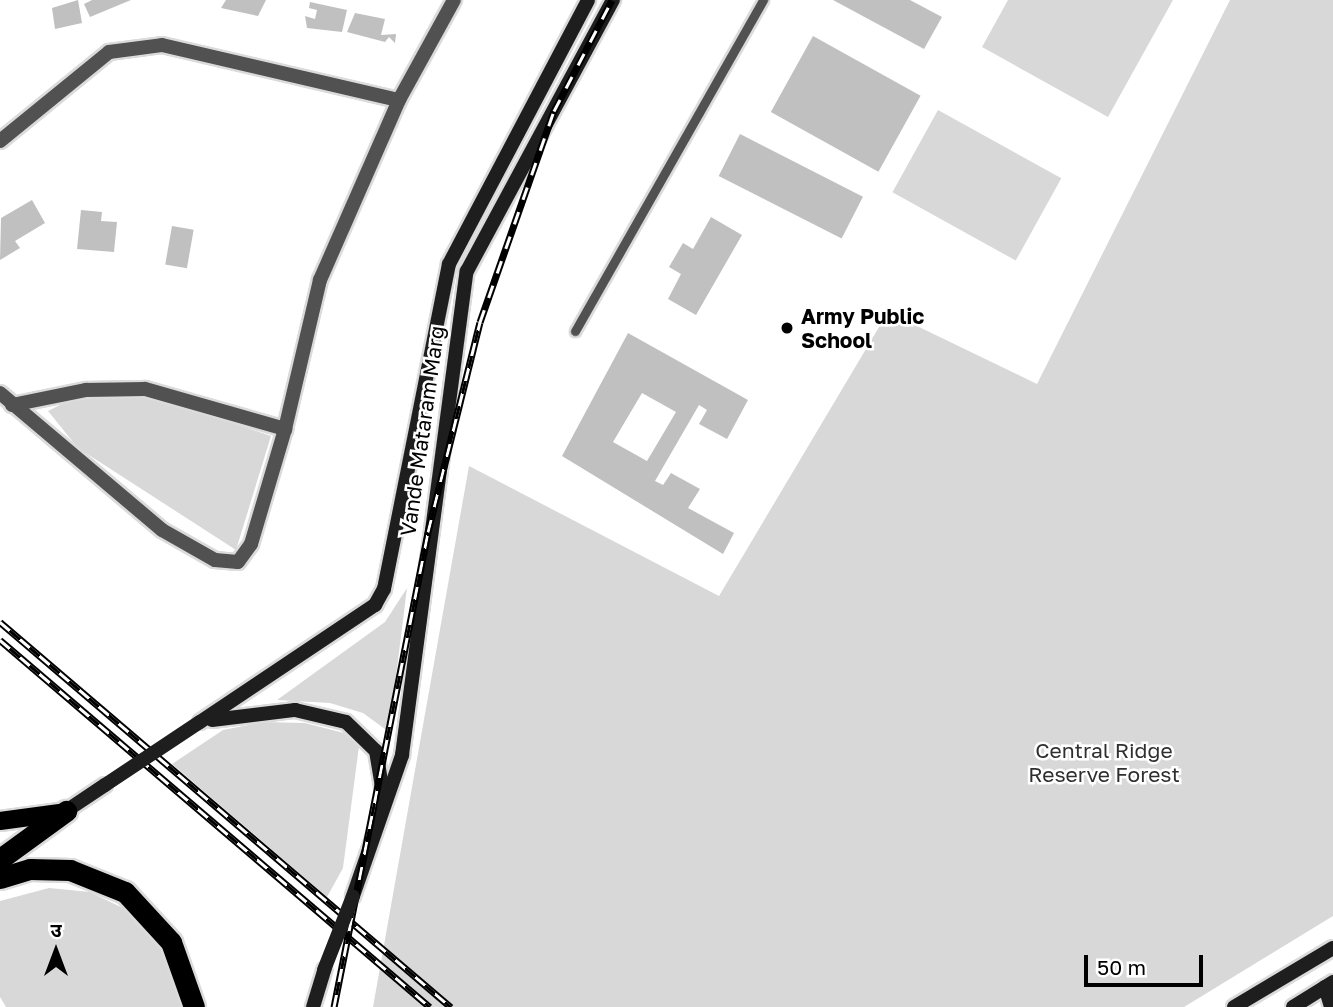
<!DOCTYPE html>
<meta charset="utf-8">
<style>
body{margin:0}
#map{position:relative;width:1333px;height:1007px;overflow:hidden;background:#fff;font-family:"Golos Text","Noto Sans Devanagari",sans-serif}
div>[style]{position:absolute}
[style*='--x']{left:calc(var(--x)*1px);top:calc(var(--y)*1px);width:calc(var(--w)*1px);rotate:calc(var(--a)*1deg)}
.green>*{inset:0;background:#d8d8d8;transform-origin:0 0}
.building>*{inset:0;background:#c0c0c0;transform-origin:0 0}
.roads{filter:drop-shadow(2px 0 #dbdbdb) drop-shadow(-2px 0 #dbdbdb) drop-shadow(0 2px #dbdbdb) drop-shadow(0 -2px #dbdbdb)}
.lane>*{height:9px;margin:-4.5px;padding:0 4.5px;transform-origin:4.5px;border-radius:4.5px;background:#515151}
.street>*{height:14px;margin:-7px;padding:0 7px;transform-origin:7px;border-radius:7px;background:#515151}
.secondary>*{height:14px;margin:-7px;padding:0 7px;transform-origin:7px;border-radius:7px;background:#1e1e1e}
.primary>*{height:18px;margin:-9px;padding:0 9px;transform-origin:9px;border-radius:9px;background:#000}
.highway>*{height:21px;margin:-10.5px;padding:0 10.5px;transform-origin:10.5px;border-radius:10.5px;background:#000}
.rail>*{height:7px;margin-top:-3.5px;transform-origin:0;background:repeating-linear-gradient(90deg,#fff 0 13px,#000 0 26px);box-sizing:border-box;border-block:2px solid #000}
.secondary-bridge>*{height:14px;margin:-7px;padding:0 7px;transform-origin:7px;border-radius:7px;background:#1e1e1e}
.dots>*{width:19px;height:19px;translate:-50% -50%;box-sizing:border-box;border:4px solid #fff;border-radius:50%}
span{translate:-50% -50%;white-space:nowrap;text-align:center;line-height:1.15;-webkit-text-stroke:5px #fff;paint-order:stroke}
.poi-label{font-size:21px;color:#000;font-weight:700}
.left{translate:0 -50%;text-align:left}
.street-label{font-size:21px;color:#000}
.park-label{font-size:21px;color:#2f2f2f}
.north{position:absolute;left:21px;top:916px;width:70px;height:70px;-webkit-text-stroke:5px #fff;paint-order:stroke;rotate:0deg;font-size:19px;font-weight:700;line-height:28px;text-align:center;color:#000}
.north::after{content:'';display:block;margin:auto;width:24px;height:32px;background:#000;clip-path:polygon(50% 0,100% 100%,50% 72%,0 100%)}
.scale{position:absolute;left:1084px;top:955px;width:119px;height:32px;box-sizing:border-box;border:4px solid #000;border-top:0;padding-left:9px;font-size:21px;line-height:24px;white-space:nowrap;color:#000;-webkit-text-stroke:5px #fff;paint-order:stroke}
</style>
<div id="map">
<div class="green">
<i style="clip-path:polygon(1008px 0,1173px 0,1108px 117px,982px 47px)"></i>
<i style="clip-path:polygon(1230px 0,1333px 0,1333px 916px,1184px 1007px,373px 1007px,469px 466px,719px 596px,888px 312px,1037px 384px)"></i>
<i style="left:938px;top:110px;width:141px;height:94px;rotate:29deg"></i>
<i style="clip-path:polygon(142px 393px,271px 436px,236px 550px,78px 448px,48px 411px,70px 400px)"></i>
<i style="clip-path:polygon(407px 588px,389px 732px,363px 713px,330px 703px,277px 700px,385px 622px)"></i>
<i style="clip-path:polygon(263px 722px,305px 723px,344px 733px,359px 746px,343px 868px,327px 897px,172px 764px,223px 730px)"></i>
<i style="clip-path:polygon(49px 888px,90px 892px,137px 915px,166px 951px,182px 1007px,6px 1007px,0 997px,0 901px)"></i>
</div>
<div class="building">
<i style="clip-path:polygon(78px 0,82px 23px,55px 29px,52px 8px)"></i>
<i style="clip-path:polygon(92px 0,131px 0,90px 17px,84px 4px)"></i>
<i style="clip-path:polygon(226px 0,266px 0,258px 16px,221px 8px)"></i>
<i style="clip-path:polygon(833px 0,910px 0,942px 17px,924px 49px)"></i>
<i style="clip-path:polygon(310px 2px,347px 10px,342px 32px,307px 28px,305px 16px,315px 19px,317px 10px,309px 8px)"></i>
<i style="clip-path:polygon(355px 13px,385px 19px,381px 35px,396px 34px,395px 43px,389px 37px,385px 42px,347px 32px)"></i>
<i style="left:813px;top:36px;width:123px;height:87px;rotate:29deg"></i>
<i style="left:740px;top:134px;width:138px;height:47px;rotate:27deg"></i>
<i style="clip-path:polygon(32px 200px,45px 223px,15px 241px,20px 248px,0 260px,1px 218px)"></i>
<i style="clip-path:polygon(81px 210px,102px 212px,101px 221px,117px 222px,114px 252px,77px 249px)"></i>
<i style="clip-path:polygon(711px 217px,742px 235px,696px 315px,668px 299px,681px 274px,669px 267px,683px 243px,693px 249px)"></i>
<i style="left:172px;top:226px;width:22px;height:39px;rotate:10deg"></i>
<i style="clip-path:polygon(evenodd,628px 333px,748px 400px,727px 439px,699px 424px,707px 410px,699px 405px,655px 481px,663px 485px,671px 473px,700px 489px,688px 508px,734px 533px,723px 554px,562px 456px,628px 333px,642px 393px,676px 412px,647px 461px,613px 442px,642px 393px)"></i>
</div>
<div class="roads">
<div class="lane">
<i style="--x:575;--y:331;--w:381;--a:-60.4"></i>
</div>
<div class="street">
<i style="--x:0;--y:141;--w:141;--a:-39.2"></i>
<i style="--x:109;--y:52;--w:53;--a:-7.5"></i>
<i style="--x:162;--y:45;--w:243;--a:13.1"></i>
<i style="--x:0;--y:393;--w:212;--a:40.2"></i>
<i style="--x:162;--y:530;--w:61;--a:29.5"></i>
<i style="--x:215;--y:560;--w:23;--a:5"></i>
<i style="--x:238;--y:562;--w:22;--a:-54"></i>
<i style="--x:251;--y:544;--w:120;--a:-73.5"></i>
<i style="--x:285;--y:429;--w:153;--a:-76.8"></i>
<i style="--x:320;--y:280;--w:197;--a:-66.3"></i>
<i style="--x:399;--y:100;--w:114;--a:-61.2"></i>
<i style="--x:12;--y:405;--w:76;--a:-11.5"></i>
<i style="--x:86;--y:390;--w:59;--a:-1"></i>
<i style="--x:145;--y:389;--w:146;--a:15.9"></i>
</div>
<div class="secondary">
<i style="--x:212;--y:720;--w:84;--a:-6.9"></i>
<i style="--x:295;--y:710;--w:52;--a:13.2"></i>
<i style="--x:346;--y:722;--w:42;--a:44"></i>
<i style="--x:376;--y:751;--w:49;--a:80.5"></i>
<i style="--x:200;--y:722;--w:211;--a:-33.8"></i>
<i style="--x:375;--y:605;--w:18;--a:-61"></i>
<i style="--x:384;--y:589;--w:331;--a:-78.7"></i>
<i style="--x:449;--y:264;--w:298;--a:-62.2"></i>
<i style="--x:66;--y:811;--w:47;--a:-33.7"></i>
<i style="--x:353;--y:896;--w:149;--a:-70.8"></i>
<i style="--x:402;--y:755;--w:488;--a:-82.4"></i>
<i style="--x:467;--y:271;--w:308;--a:-61.7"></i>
<i style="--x:1325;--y:987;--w:21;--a:73"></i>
<i style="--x:313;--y:1007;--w:39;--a:-73"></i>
<i style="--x:1234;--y:1007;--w:115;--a:-30.8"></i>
<i style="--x:1293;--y:1007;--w:47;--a:-32"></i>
</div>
<div class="primary">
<i style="--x:0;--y:821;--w:60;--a:-7.7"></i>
</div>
<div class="highway">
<i style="--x:0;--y:859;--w:82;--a:-36"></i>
<i style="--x:0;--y:878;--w:31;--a:-17"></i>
<i style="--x:30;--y:869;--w:40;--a:1.4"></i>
<i style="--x:70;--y:870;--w:59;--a:21.8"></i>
<i style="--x:125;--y:892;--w:68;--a:47.4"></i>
<i style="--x:171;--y:942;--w:69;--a:70.5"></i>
</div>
</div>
<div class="rail">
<i style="--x:0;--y:622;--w:593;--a:40.49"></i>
<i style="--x:0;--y:640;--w:565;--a:40.48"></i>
<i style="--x:334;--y:1007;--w:484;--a:-78.8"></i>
<i style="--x:428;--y:532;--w:216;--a:-76.1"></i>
<i style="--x:480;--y:322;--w:224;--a:-70.7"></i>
<i style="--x:554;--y:111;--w:125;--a:-62.4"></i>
</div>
<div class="secondary-bridge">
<i style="--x:105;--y:785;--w:114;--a:-33.6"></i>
<i style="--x:324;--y:970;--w:79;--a:-68.6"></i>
</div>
<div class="dots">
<i style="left:787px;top:328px;background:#000"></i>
</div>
<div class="poi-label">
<span class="left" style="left:801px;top:328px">Army Public<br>School</span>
</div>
<div class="street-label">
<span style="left:422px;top:431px;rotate:-82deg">Vande Mataram Marg</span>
</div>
<div class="park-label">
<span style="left:1104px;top:762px">Central Ridge<br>Reserve Forest</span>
</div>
<div class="north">उ</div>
<div class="scale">50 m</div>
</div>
